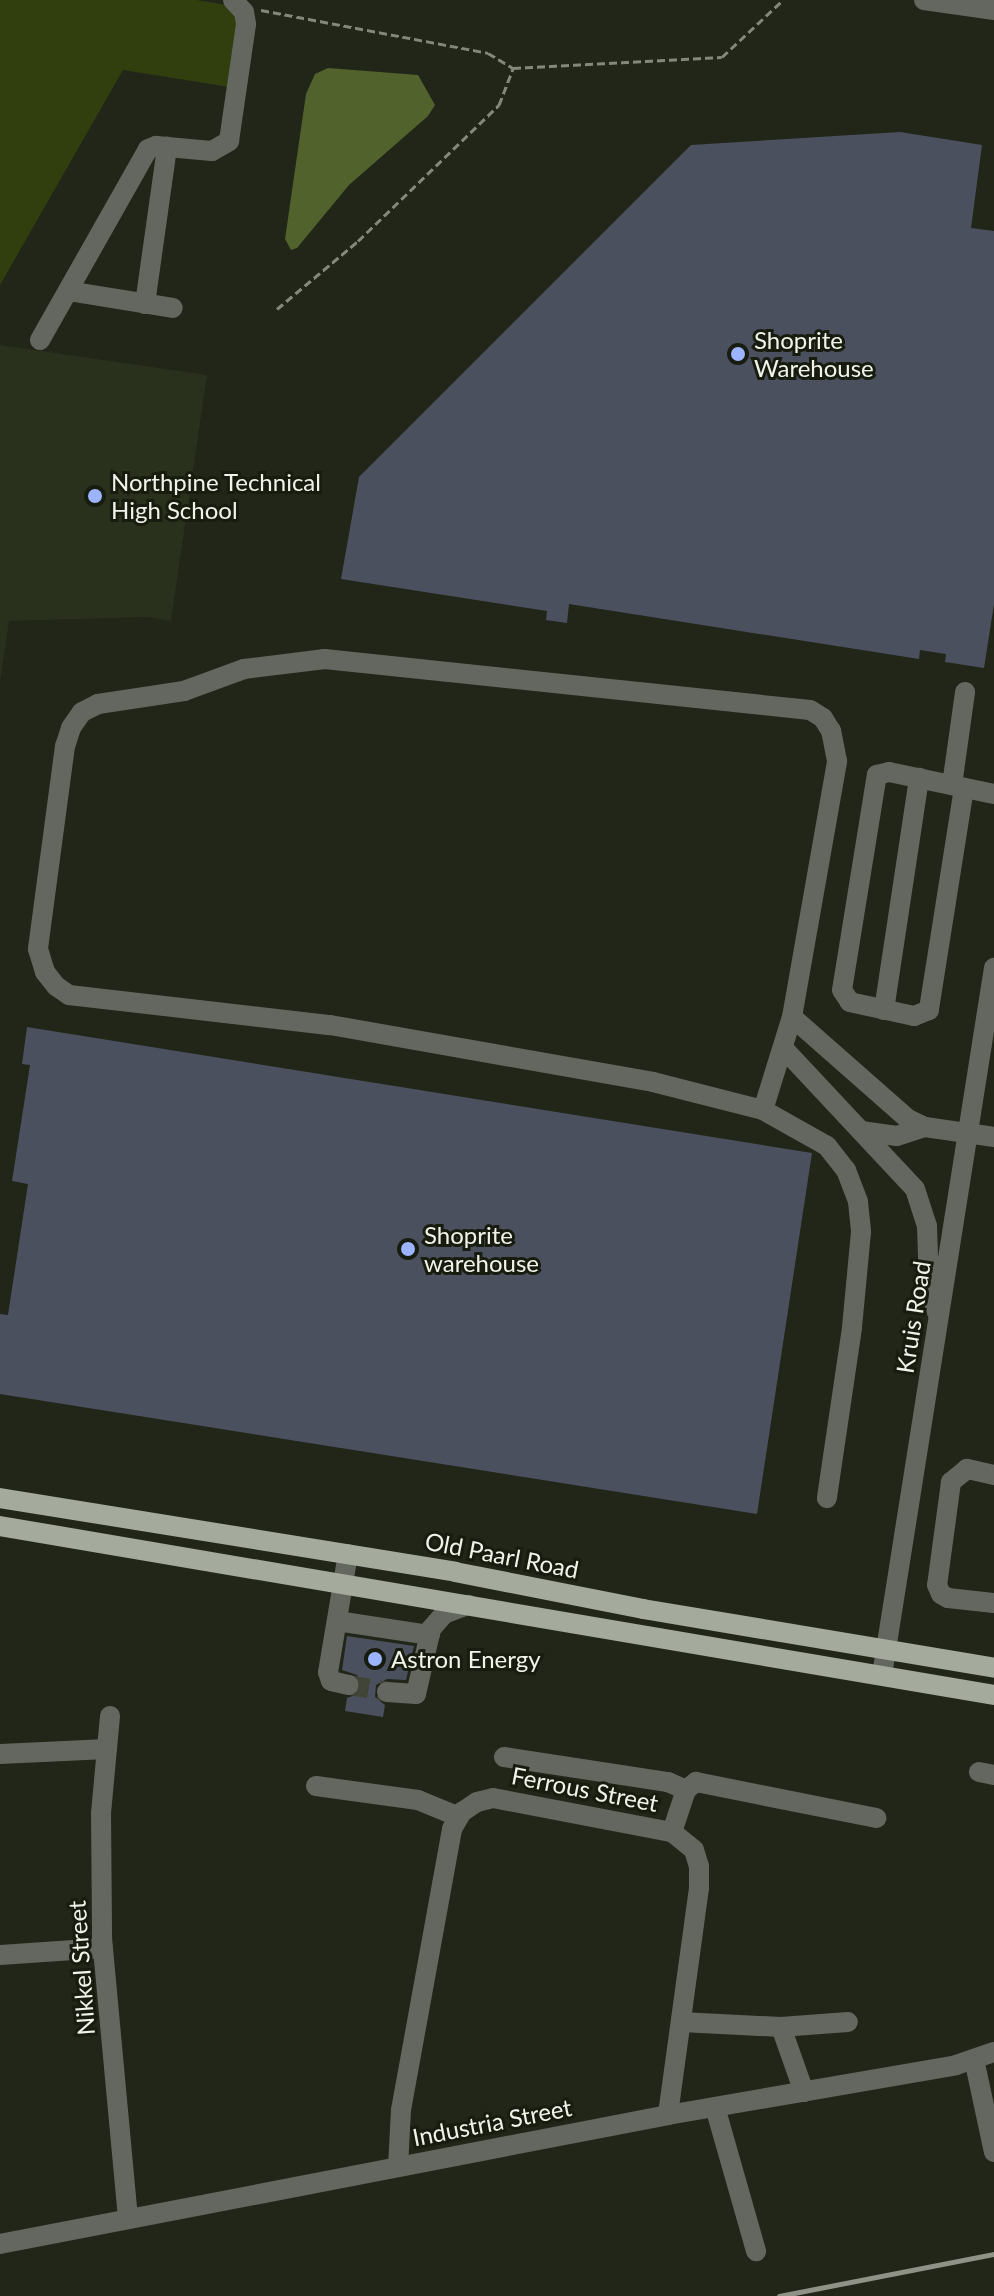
<!DOCTYPE html>
<style>
body{margin:0}
#map{position:relative;width:994px;height:2296px;overflow:hidden;background:#212618;font-family:Lato,sans-serif}
div>[style]{position:absolute}
[style*='--x']{left:calc(var(--x)*1px);top:calc(var(--y)*1px);width:calc(var(--w)*1px);rotate:calc(var(--a)*1deg)}
.built>*{inset:0;background:#29301c}
.green>*{inset:0;background:#313e0e}
.water>*{inset:0;background:#51622d}
.building>*{inset:0;background:#4b505f}
.minor-tunnel>*{height:20px;margin-top:-10px;transform-origin:0;background:repeating-linear-gradient(90deg,#404538 0 20px,transparent 0 30px)}
.path>*{height:3px;margin-top:-1.5px;transform-origin:0;background:repeating-linear-gradient(90deg,#84887c 0 8px,transparent 0 12px)}
.minor>*{height:20px;margin:-10px;padding:0 10px;transform-origin:10px;border-radius:10px;background:#646760}
.major>*{height:20px;margin:-10px;padding:0 10px;transform-origin:10px;border-radius:10px;background:#a5ab9c}
.rail>*{height:5px;margin:-2.5px;padding:0 2.5px;transform-origin:2.5px;border-radius:2.5px;background:#8e9287}
.dots>*{width:22px;height:22px;translate:-50% -50%;box-sizing:border-box;border:4px solid #181c0f;border-radius:50%}
span{translate:-50% -50%;white-space:nowrap;text-align:center;line-height:1.15;-webkit-text-stroke:6px #181c0f;paint-order:stroke}
.poi-label{font-size:24px;color:#f0f3ea}
.left{translate:0 -50%;text-align:left}
.street-label{font-size:24px;color:#f0f3ea}
</style>
<div id="map">
<div class="built">
<i style="clip-path:polygon(0 345px,207px 375px,171px 621px,147px 617px,9px 621px,0 684px)"></i>
</div>
<div class="green">
<i style="clip-path:polygon(0 0,197px 0,227px 5px,239px 17px,229px 87px,123px 70px,0 285px)"></i>
</div>
<div class="water">
<i style="clip-path:polygon(328px 68px,418px 75px,435px 105px,428px 116px,349px 185px,297px 248px,291px 250px,285px 239px,306px 94px,315px 74px)"></i>
</div>
<div class="building">
<i style="clip-path:polygon(900px 132px,982px 145px,971px 228px,994px 231px,994px 604px,984px 668px,945px 662px,946px 654px,920px 650px,919px 659px,569px 604px,567px 623px,546px 620px,547px 611px,341px 579px,359px 477px,691px 145px)"></i>
<i style="clip-path:polygon(27px 1027px,812px 1153px,757px 1514px,0 1394px,0 1314px,8px 1315px,28px 1184px,12px 1181px,30px 1065px,22px 1064px)"></i>
<i style="clip-path:polygon(347px 1636px,414px 1646px,406px 1680px,387px 1679px,376px 1685px,375px 1697px,385px 1705px,383px 1717px,345px 1711px,347px 1698px,358px 1694px,362px 1687px,357px 1675px,342px 1670px)"></i>
</div>
<div class="minor-tunnel">
<i style="--x:349;--y:1685;--w:39;--a:10"></i>
</div>
<div class="path">
<i style="--x:261;--y:10;--w:231;--a:10.7"></i>
<i style="--x:488;--y:53;--w:29;--a:31"></i>
<i style="--x:277;--y:309;--w:106;--a:-40"></i>
<i style="--x:358;--y:241;--w:196;--a:-44"></i>
<i style="--x:499;--y:105;--w:40;--a:-69"></i>
<i style="--x:513;--y:68;--w:209;--a:-3"></i>
<i style="--x:722;--y:57;--w:83;--a:-43.1"></i>
</div>
<div class="minor">
<i style="--x:924;--y:0;--w:71;--a:8.1"></i>
<i style="--x:68;--y:291;--w:106;--a:9.2"></i>
<i style="--x:145;--y:304;--w:159;--a:-82"></i>
<i style="--x:40;--y:340;--w:219;--a:-60.5"></i>
<i style="--x:148;--y:149;--w:9;--a:-21"></i>
<i style="--x:156;--y:146;--w:56;--a:5.1"></i>
<i style="--x:212;--y:151;--w:20;--a:-30"></i>
<i style="--x:229;--y:141;--w:118;--a:-81.7"></i>
<i style="--x:246;--y:24;--w:12;--a:-99"></i>
<i style="--x:244;--y:12;--w:16;--a:-133"></i>
<i style="--x:952;--y:785;--w:94;--a:-82"></i>
<i style="--x:964;--y:788;--w:225;--a:99"></i>
<i style="--x:929;--y:1010;--w:16;--a:158"></i>
<i style="--x:914;--y:1016;--w:66;--a:-167.7"></i>
<i style="--x:850;--y:1002;--w:14;--a:-124"></i>
<i style="--x:842;--y:990;--w:218;--a:-80.8"></i>
<i style="--x:877;--y:775;--w:12;--a:-14"></i>
<i style="--x:889;--y:772;--w:107;--a:11.8"></i>
<i style="--x:884;--y:1010;--w:235;--a:-81.4"></i>
<i style="--x:792;--y:1017;--w:154;--a:41.3"></i>
<i style="--x:908;--y:1119;--w:19;--a:25"></i>
<i style="--x:925;--y:1127;--w:70;--a:8.2"></i>
<i style="--x:785;--y:1050;--w:190;--a:46.9"></i>
<i style="--x:915;--y:1189;--w:39;--a:72"></i>
<i style="--x:927;--y:1226;--w:60;--a:88.1"></i>
<i style="--x:929;--y:1286;--w:28;--a:73"></i>
<i style="--x:763;--y:1110;--w:97;--a:-72.7"></i>
<i style="--x:792;--y:1017;--w:260;--a:-80"></i>
<i style="--x:837;--y:761;--w:31;--a:-101"></i>
<i style="--x:831;--y:731;--w:15;--a:-122"></i>
<i style="--x:823;--y:718;--w:15;--a:-148"></i>
<i style="--x:810;--y:710;--w:488;--a:-174"></i>
<i style="--x:325;--y:659;--w:82;--a:173"></i>
<i style="--x:244;--y:669;--w:64;--a:159.9"></i>
<i style="--x:184;--y:691;--w:87;--a:171.4"></i>
<i style="--x:98;--y:704;--w:18;--a:153"></i>
<i style="--x:82;--y:712;--w:19;--a:125"></i>
<i style="--x:71;--y:728;--w:19;--a:108"></i>
<i style="--x:65;--y:746;--w:205;--a:97.6"></i>
<i style="--x:38;--y:949;--w:24;--a:73"></i>
<i style="--x:45;--y:972;--w:18;--a:52"></i>
<i style="--x:56;--y:986;--w:16;--a:35"></i>
<i style="--x:69;--y:995;--w:263;--a:6.6"></i>
<i style="--x:330;--y:1025;--w:328;--a:10"></i>
<i style="--x:653;--y:1082;--w:114;--a:14.3"></i>
<i style="--x:763;--y:1110;--w:73;--a:29.4"></i>
<i style="--x:827;--y:1146;--w:31;--a:52"></i>
<i style="--x:846;--y:1170;--w:34;--a:69"></i>
<i style="--x:858;--y:1202;--w:30;--a:84"></i>
<i style="--x:861;--y:1232;--w:96;--a:95.4"></i>
<i style="--x:852;--y:1328;--w:172;--a:98.4"></i>
<i style="--x:861;--y:1131;--w:36;--a:8"></i>
<i style="--x:897;--y:1136;--w:29;--a:-18"></i>
<i style="--x:994;--y:1475;--w:28;--a:-167"></i>
<i style="--x:967;--y:1469;--w:21;--a:141"></i>
<i style="--x:951;--y:1482;--w:104;--a:97.7"></i>
<i style="--x:937;--y:1585;--w:10;--a:66"></i>
<i style="--x:941;--y:1594;--w:8;--a:30"></i>
<i style="--x:948;--y:1598;--w:46;--a:6.2"></i>
<i style="--x:348;--y:1554;--w:120;--a:99.6"></i>
<i style="--x:328;--y:1672;--w:9;--a:72"></i>
<i style="--x:331;--y:1681;--w:18;--a:13"></i>
<i style="--x:337;--y:1621;--w:94;--a:8.6"></i>
<i style="--x:882;--y:1675;--w:716;--a:-81"></i>
<i style="--x:387;--y:1692;--w:29;--a:4"></i>
<i style="--x:416;--y:1694;--w:67;--a:-77"></i>
<i style="--x:431;--y:1629;--w:20;--a:-49"></i>
<i style="--x:444;--y:1614;--w:26;--a:-21"></i>
<i style="--x:110;--y:1716;--w:97;--a:95.3"></i>
<i style="--x:101;--y:1813;--w:125;--a:89.5"></i>
<i style="--x:102;--y:1938;--w:280;--a:84.7"></i>
<i style="--x:0;--y:1754;--w:107;--a:-2.7"></i>
<i style="--x:504;--y:1757;--w:166;--a:8.7"></i>
<i style="--x:668;--y:1782;--w:20;--a:24"></i>
<i style="--x:979;--y:1772;--w:15;--a:11"></i>
<i style="--x:316;--y:1786;--w:103;--a:7.8"></i>
<i style="--x:418;--y:1800;--w:44;--a:22.5"></i>
<i style="--x:672;--y:1832;--w:44;--a:-71.6"></i>
<i style="--x:686;--y:1790;--w:13;--a:-39"></i>
<i style="--x:696;--y:1782;--w:184;--a:11.3"></i>
<i style="--x:0;--y:1955;--w:103;--a:-3.9"></i>
<i style="--x:681;--y:2022;--w:100;--a:2.9"></i>
<i style="--x:781;--y:2027;--w:69;--a:70.5"></i>
<i style="--x:781;--y:2027;--w:67;--a:-4.3"></i>
<i style="--x:974;--y:2059;--w:95;--a:77.9"></i>
<i style="--x:715;--y:2107;--w:150;--a:74.1"></i>
<i style="--x:398;--y:2167;--w:57;--a:-87"></i>
<i style="--x:401;--y:2110;--w:286;--a:-79.7"></i>
<i style="--x:452;--y:1829;--w:20;--a:-60"></i>
<i style="--x:462;--y:1812;--w:18;--a:-34"></i>
<i style="--x:477;--y:1802;--w:16;--a:-14"></i>
<i style="--x:493;--y:1798;--w:182;--a:10.8"></i>
<i style="--x:672;--y:1832;--w:28;--a:39"></i>
<i style="--x:694;--y:1850;--w:17;--a:73"></i>
<i style="--x:699;--y:1866;--w:22;--a:90"></i>
<i style="--x:699;--y:1888;--w:229;--a:97.8"></i>
<i style="--x:0;--y:2244;--w:680;--a:-10.93"></i>
<i style="--x:668;--y:2115;--w:292;--a:-9.8"></i>
<i style="--x:956;--y:2065;--w:40;--a:-18.9"></i>
</div>
<div class="major">
<i style="--x:0;--y:1498;--w:461;--a:9.2"></i>
<i style="--x:455;--y:1572;--w:192;--a:11.1"></i>
<i style="--x:643;--y:1609;--w:356;--a:9.5"></i>
<i style="--x:0;--y:1526;--w:1008;--a:9.65"></i>
</div>
<div class="rail">
<i style="--x:779;--y:2296;--w:219;--a:-11.1"></i>
</div>
<div class="dots">
<i style="left:738px;top:354px;background:#9cb4fd"></i>
<i style="left:95px;top:496px;background:#9cb4fd"></i>
<i style="left:408px;top:1249px;background:#9cb4fd"></i>
<i style="left:375px;top:1659px;background:#9cb4fd"></i>
</div>
<div class="poi-label">
<span class="left" style="left:754px;top:354px">Shoprite<br>Warehouse</span>
<span class="left" style="left:111px;top:496px">Northpine Technical<br>High School</span>
<span class="left" style="left:424px;top:1249px">Shoprite<br>warehouse</span>
<span class="left" style="left:391px;top:1659px">Astron Energy</span>
</div>
<div class="street-label">
<span style="left:913px;top:1317px;rotate:-81deg">Kruis Road</span>
<span style="left:502px;top:1555px;rotate:11deg">Old Paarl Road</span>
<span style="left:585px;top:1789px;rotate:11deg">Ferrous Street</span>
<span style="left:81px;top:1968px;rotate:-94deg">Nikkel Street</span>
<span style="left:492px;top:2122px;rotate:-11deg">Industria Street</span>
</div>
</div>
